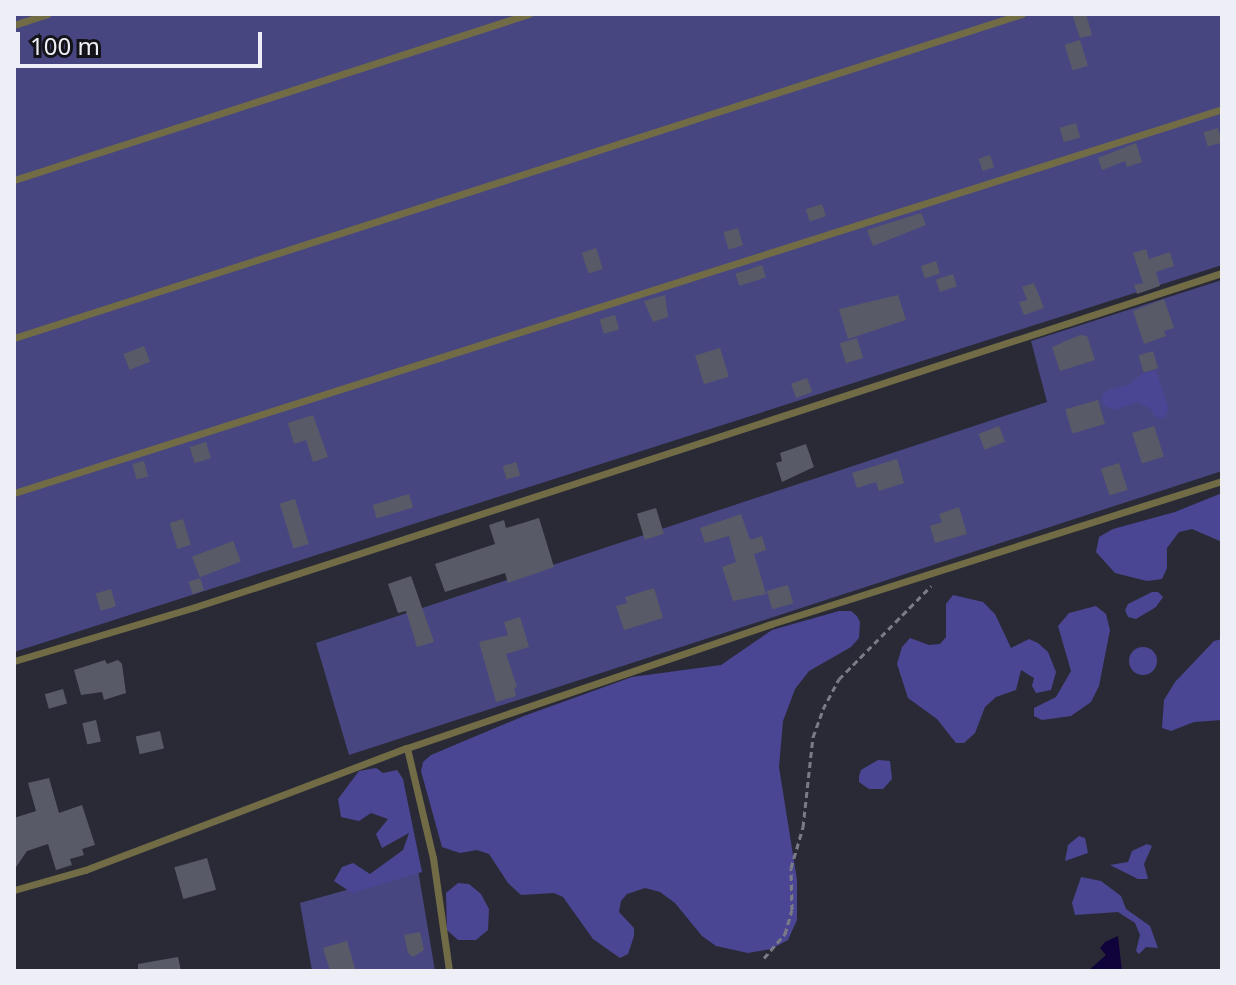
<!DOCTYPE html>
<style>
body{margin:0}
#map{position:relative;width:1236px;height:985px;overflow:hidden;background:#2a2a36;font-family:"Noto Sans",sans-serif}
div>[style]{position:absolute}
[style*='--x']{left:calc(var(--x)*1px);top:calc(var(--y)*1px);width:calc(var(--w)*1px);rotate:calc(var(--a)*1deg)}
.green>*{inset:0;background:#484681}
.forest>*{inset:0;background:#4b4694}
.round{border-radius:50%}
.water>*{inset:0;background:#10023b}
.building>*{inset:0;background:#595a67;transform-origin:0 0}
.path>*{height:3px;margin-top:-1.5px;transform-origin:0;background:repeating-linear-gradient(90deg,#7b7b86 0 6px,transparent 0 10px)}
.lane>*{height:7px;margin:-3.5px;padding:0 3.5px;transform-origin:3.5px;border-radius:3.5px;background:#716c46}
span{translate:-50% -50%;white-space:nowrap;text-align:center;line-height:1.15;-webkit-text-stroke:6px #131319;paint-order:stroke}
.frame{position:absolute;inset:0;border:16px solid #eeeef6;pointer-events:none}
.scale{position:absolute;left:16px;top:32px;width:246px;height:36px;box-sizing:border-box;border:4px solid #eeeef6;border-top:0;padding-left:10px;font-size:24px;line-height:28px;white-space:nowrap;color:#eeeef6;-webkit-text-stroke:6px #131319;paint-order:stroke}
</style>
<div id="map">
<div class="green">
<i style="clip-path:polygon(14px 14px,1222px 14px,1222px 265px,14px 652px)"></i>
<i style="clip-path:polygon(1222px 280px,1222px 471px,349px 755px,316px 643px,1047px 402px,1031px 341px)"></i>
<i style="clip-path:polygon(418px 870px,435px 971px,312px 971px,300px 903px)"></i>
</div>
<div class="forest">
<i style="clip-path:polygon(1156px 370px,1169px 409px,1165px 418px,1155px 417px,1150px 408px,1137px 402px,1115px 410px,1103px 405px,1102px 396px,1108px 390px,1129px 385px,1141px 374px)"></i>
<i style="clip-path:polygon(1222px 493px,1222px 542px,1192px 529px,1179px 532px,1167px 548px,1167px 568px,1162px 579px,1147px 581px,1115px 573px,1096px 552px,1099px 537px,1113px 529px,1175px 512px)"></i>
<i style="clip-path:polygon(1152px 592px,1158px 592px,1163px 597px,1156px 607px,1136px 619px,1128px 617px,1125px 610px,1128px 604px)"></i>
<i style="clip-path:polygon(953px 595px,983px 602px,995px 614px,1011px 648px,1029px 639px,1038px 643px,1048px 652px,1056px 672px,1051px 690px,1036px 693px,1032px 686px,1034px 678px,1021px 670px,1016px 690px,996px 697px,985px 707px,975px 733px,964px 743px,956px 743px,937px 719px,908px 698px,897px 664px,902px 647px,910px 638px,929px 645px,940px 644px,946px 637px,946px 604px)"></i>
<i style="clip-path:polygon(1096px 606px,1106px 614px,1110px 630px,1099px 686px,1091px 702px,1071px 716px,1042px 720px,1034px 716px,1034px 708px,1056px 697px,1071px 671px,1058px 626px,1069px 613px)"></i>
<i style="clip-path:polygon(839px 611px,851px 611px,857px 616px,860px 622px,859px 638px,851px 647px,809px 671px,795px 689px,783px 721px,779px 767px,797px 880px,797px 920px,788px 940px,771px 949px,748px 953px,716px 946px,702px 936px,675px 903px,660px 892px,645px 888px,627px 894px,621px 901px,619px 912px,634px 928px,634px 936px,628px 954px,620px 958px,593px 939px,563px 897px,554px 893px,521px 895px,508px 883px,489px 854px,477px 850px,460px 853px,442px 847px,421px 771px,423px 762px,431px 755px,524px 716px,632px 677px,721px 665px,772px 630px)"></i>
<i style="clip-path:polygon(1222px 639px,1222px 720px,1194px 722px,1171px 731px,1162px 728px,1164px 700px,1175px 682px,1214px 641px)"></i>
<i class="round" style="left:1129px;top:647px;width:28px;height:28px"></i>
<i style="clip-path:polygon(878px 760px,890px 761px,892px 779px,883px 789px,869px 789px,859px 782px,859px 776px,861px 770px)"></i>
<i style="clip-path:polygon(376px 768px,383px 773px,397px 770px,403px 779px,422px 872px,352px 893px,334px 881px,342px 867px,353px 863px,370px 874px,403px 850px,409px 833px,382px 848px,376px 834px,388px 819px,371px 813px,359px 821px,341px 817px,338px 799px,359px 771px)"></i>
<i style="clip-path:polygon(1079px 836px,1085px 838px,1088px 853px,1065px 861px,1068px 845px)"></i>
<i style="clip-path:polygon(1147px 844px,1152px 846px,1144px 864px,1148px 879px,1138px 879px,1110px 865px,1128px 862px,1132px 851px)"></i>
<i style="clip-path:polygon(1081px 877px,1101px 881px,1121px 896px,1126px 909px,1150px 926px,1158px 948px,1146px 947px,1139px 954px,1136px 951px,1140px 935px,1135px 923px,1118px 912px,1075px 915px,1072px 903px)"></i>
<i style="clip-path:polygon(458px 883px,469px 884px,481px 894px,489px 909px,488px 930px,476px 940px,458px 940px,447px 930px,446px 893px)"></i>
</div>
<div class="water">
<i style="clip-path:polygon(1118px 936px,1122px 971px,1088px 971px,1106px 955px,1100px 948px,1105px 942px)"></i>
</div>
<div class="building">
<i style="clip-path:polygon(1072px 14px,1086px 14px,1092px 35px,1080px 38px)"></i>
<i style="left:1080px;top:40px;width:27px;height:16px;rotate:73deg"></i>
<i style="left:1076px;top:123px;width:15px;height:17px;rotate:74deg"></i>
<i style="left:1218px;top:128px;width:15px;height:15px;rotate:74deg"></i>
<i style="clip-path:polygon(1136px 143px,1142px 162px,1127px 167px,1125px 161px,1102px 170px,1098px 158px)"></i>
<i style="left:990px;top:155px;width:13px;height:12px;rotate:72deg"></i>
<i style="left:822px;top:204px;width:13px;height:17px;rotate:72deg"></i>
<i style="clip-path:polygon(921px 213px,926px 225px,873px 246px,867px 230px)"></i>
<i style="left:738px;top:228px;width:18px;height:15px;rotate:74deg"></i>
<i style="left:596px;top:248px;width:22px;height:15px;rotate:72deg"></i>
<i style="clip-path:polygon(1146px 249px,1149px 259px,1170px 252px,1174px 266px,1156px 272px,1160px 286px,1137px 294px,1134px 285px,1143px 283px,1133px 253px)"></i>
<i style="left:936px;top:261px;width:13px;height:16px;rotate:72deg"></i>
<i style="left:762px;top:265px;width:13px;height:28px;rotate:72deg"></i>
<i style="left:953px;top:274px;width:13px;height:18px;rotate:72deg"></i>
<i style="clip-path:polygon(1034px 283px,1044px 308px,1024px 315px,1019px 302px,1027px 300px,1022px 287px)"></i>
<i style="clip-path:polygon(665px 295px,668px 317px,653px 322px,644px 301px)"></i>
<i style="clip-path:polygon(898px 295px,906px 320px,848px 339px,839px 309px)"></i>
<i style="clip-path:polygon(1164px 299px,1174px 328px,1164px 331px,1166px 336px,1144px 344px,1133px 311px)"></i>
<i style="left:615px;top:315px;width:15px;height:16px;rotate:74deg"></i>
<i style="clip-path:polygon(1080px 335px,1087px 336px,1095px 360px,1060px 371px,1052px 347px)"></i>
<i style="left:857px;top:338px;width:21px;height:18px;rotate:73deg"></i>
<i style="left:144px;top:346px;width:17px;height:22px;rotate:69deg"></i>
<i style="left:720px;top:348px;width:30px;height:26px;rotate:73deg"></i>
<i style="left:1153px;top:351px;width:18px;height:15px;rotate:74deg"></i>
<i style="left:807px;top:378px;width:15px;height:17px;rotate:70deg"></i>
<i style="left:1098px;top:400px;width:25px;height:34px;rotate:74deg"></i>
<i style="clip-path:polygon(313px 415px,328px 457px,313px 462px,306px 440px,294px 444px,288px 423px)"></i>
<i style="left:999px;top:426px;width:17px;height:22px;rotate:69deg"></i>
<i style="left:1154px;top:426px;width:32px;height:23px;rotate:72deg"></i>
<i style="left:206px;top:442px;width:17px;height:17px;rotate:73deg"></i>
<i style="clip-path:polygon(806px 444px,814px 467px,782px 482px,776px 463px,782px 461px,780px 453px)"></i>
<i style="clip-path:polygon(897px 459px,904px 483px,879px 491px,876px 482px,857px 488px,852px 473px)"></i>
<i style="left:144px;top:461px;width:16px;height:12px;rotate:75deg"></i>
<i style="left:516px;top:462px;width:14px;height:14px;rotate:73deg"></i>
<i style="left:1119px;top:463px;width:28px;height:19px;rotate:72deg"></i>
<i style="left:409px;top:494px;width:14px;height:38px;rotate:73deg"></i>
<i style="left:295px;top:499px;width:47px;height:16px;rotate:73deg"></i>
<i style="clip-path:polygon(959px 507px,967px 534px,935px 543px,930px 526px,942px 522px,939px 514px)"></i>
<i style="left:656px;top:508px;width:27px;height:20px;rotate:73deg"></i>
<i style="clip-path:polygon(741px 514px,750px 540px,762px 536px,766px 550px,754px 554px,766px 594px,733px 601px,722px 567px,736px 562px,729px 536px,705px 543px,700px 528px)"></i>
<i style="clip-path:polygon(539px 518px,554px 567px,508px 583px,505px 573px,445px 592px,435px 564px,495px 544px,489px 525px,504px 520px,506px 528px)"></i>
<i style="left:183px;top:519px;width:27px;height:14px;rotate:73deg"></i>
<i style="left:233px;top:541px;width:22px;height:44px;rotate:69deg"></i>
<i style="clip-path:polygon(411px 576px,434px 642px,417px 647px,406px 611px,398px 613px,388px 584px)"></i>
<i style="left:200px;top:578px;width:13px;height:12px;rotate:72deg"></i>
<i style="left:788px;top:585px;width:19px;height:22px;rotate:74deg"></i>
<i style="clip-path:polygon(654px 588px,663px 618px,624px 630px,616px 606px,627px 603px,625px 597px)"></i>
<i style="left:111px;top:589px;width:18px;height:16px;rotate:74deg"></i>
<i style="clip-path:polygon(520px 617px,529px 647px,506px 654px,517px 687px,514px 688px,516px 696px,496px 702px,479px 642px,508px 635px,504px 622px)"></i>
<i style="clip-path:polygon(105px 660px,107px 664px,118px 660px,122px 664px,126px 693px,104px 700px,102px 692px,81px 695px,74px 670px)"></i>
<i style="left:63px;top:689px;width:15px;height:19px;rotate:74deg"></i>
<i style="left:96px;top:720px;width:22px;height:14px;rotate:77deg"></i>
<i style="left:160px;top:731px;width:18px;height:25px;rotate:77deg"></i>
<i style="clip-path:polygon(49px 778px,59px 813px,82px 805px,95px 845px,82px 849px,84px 855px,70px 859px,72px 865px,56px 870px,48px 844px,27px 851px,14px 870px,14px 818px,36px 811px,28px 783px)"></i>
<i style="left:207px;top:858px;width:33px;height:34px;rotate:74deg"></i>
<i style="clip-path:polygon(420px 932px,424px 950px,413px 957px,408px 953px,404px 935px)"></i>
<i style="clip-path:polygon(347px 941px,355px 969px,330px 971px,323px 948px)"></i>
<i style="clip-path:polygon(178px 957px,181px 971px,138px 971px,138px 964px)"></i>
</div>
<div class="path">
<i style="--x:764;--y:958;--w:32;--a:-49"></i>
<i style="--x:785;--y:934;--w:25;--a:-74"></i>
<i style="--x:792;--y:910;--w:42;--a:-91.4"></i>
<i style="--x:791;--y:868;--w:43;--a:-73.7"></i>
<i style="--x:803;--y:827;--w:91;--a:-83.7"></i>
<i style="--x:813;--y:737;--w:30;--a:-70"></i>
<i style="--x:823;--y:709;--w:34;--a:-62"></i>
<i style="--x:839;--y:679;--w:131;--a:-45.3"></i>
</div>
<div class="lane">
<i style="--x:14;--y:25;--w:35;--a:-18"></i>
<i style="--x:14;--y:180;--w:541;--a:-17.87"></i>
<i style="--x:14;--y:338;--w:1059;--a:-17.82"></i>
<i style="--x:14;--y:493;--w:1268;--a:-17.63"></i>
<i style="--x:14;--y:661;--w:189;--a:-16.6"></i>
<i style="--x:195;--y:607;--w:1080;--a:-18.02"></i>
<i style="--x:407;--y:748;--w:113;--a:76.7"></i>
<i style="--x:433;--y:858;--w:114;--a:81.9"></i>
<i style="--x:14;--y:890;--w:74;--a:-15.7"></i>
<i style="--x:85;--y:870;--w:344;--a:-20.8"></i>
<i style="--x:407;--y:748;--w:385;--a:-18.8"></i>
<i style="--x:771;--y:624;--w:473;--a:-17.6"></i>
</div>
<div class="frame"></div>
<div class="scale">100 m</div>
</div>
